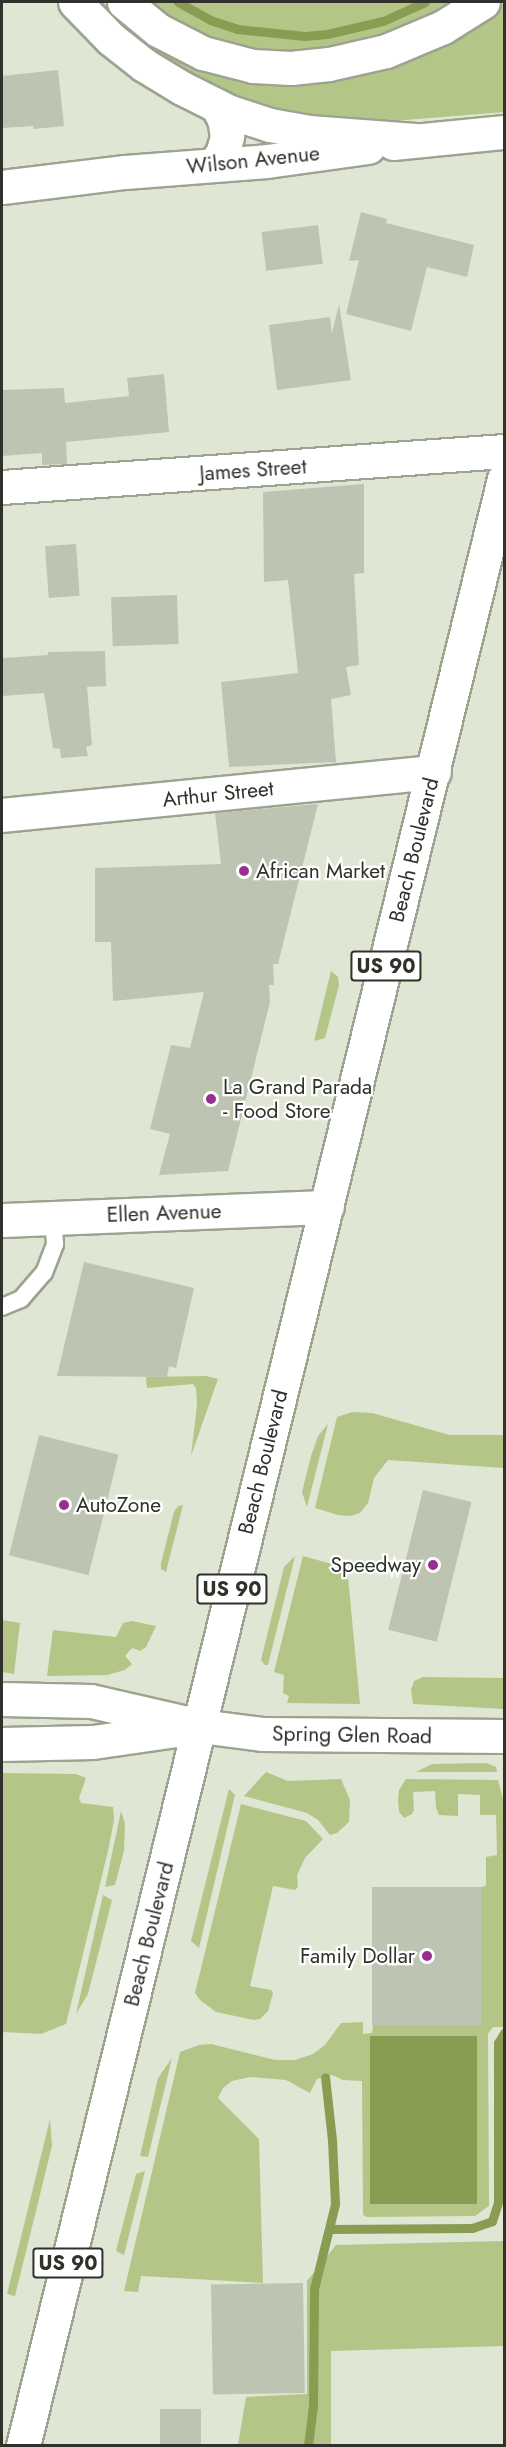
<!DOCTYPE html>
<style>
body{margin:0}
#map{position:relative;width:506px;height:2447px;overflow:hidden;background:#e0e6d4;font-family:Jost,sans-serif}
div>[style]{position:absolute}
[style*='--x']{left:calc(var(--x)*1px);top:calc(var(--y)*1px);width:calc(var(--w)*1px);rotate:calc(var(--a)*1deg)}
.green>*{inset:0;background:#b3c687}
.water>*{inset:0;background:#899d52;transform-origin:0 0}
.stream>*{height:9px;margin:-4.5px;padding:0 4.5px;transform-origin:4.5px;border-radius:4.5px;background:#899d52}
.building>*{inset:0;background:#bec4b2;transform-origin:0 0}
.roads{filter:drop-shadow(2px 0 #9da391) drop-shadow(-2px 0 #9da391) drop-shadow(0 2px #9da391) drop-shadow(0 -2px #9da391)}
.lane>*{height:16px;margin:-8px;padding:0 8px;transform-origin:8px;border-radius:8px;background:#fff}
.street>*{height:33px;margin:-16.5px;padding:0 16.5px;transform-origin:16.5px;border-radius:16.5px;background:#fff}
.secondary>*{height:33px;margin:-16.5px;padding:0 16.5px;transform-origin:16.5px;border-radius:16.5px;background:#fff}
.highway>*{height:33px;margin:-16.5px;padding:0 16.5px;transform-origin:16.5px;border-radius:16.5px;background:#fff}
.dots>*{width:16px;height:16px;translate:-50% -50%;box-sizing:border-box;border:3px solid #fff;border-radius:50%}
span{translate:-50% -50%;white-space:nowrap;text-align:center;line-height:1.15;-webkit-text-stroke:4.5px #fff;paint-order:stroke}
.shield-label span{padding:2px 4px;background:#fff;border:2px solid;border-radius:4px;-webkit-text-stroke-width:0}
.shield-label{font-size:20px;color:#2f312a;font-weight:700}
.street-label{font-size:21px;color:#2f312a}
.poi-label{font-size:21px;color:#2f312a}
.left{translate:0 -50%;text-align:left}
.right{translate:-100% -50%;text-align:right}
.frame{position:absolute;inset:0;border:3px solid #2f312a;pointer-events:none}
</style>
<div id="map">
<div class="green">
<i style="clip-path:polygon(89px 2px,103px 2px,113px 12px,215px 72px,494px 11px,504px 3px,504px 112px,356px 124px,256px 108px,183px 76px)"></i>
<i style="clip-path:polygon(146px 2px,454px 2px,385px 35px,296px 53px,242px 50px,187px 30px)"></i>
<i style="clip-path:polygon(331px 971px,338px 977px,339px 985px,325px 1038px,314px 1041px)"></i>
<i style="clip-path:polygon(206px 1376px,218px 1379px,191px 1456px,197px 1405px,196px 1388px,193px 1384px,147px 1388px,146px 1377px)"></i>
<i style="clip-path:polygon(352px 1412px,372px 1413px,450px 1435px,504px 1435px,504px 1468px,388px 1460px,374px 1478px,368px 1503px,360px 1513px,350px 1516px,338px 1515px,315px 1508px,337px 1417px)"></i>
<i style="clip-path:polygon(328px 1424px,307px 1507px,302px 1492px,311px 1456px,318px 1436px)"></i>
<i style="clip-path:polygon(183px 1505px,166px 1572px,161px 1569px,161px 1563px,174px 1512px,178px 1506px)"></i>
<i style="clip-path:polygon(295px 1556px,268px 1665px,265px 1665px,261px 1660px,284px 1567px)"></i>
<i style="clip-path:polygon(303px 1556px,339px 1566px,348px 1577px,360px 1704px,287px 1703px,289px 1696px,283px 1693px,284px 1675px,274px 1672px)"></i>
<i style="clip-path:polygon(2px 1620px,20px 1623px,14px 1674px,2px 1672px)"></i>
<i style="clip-path:polygon(132px 1621px,156px 1626px,146px 1647px,140px 1651px,132px 1648px,125px 1656px,132px 1664px,125px 1670px,107px 1675px,47px 1676px,53px 1630px,116px 1637px,123px 1623px)"></i>
<i style="clip-path:polygon(423px 1677px,504px 1678px,504px 1709px,413px 1704px,411px 1690px,414px 1681px)"></i>
<i style="clip-path:polygon(486px 1763px,496px 1767px,497px 1772px,416px 1772px,432px 1764px)"></i>
<i style="clip-path:polygon(266px 1772px,288px 1781px,341px 1779px,350px 1800px,349px 1822px,337px 1833px,330px 1835px,318px 1820px,307px 1813px,244px 1796px)"></i>
<i style="clip-path:polygon(2px 1773px,76px 1774px,86px 1778px,79px 1798px,81px 1803px,113px 1807px,114px 1820px,108px 1851px,66px 2024px,41px 2034px,2px 2032px)"></i>
<i style="clip-path:polygon(406px 1779px,498px 1780px,504px 1803px,504px 2027px,493px 2027px,488px 2034px,489px 2206px,475px 2216px,367px 2217px,363px 2215px,363px 2209px,362px 2081px,343px 2080px,332px 2075px,317px 2079px,310px 2093px,286px 2080px,250px 2077px,232px 2081px,223px 2088px,218px 2098px,259px 2139px,263px 2283px,141px 2276px,138px 2292px,124px 2291px,180px 2052px,199px 2045px,211px 2044px,275px 2060px,295px 2060px,313px 2054px,325px 2045px,341px 2023px,363px 2022px,363px 2034px,372px 2033px,373px 2025px,481px 2025px,481px 1887px,486px 1886px,486px 1857px,497px 1855px,496px 1815px,480px 1815px,480px 1795px,458px 1794px,458px 1816px,439px 1815px,436px 1808px,435px 1791px,413px 1792px,414px 1810px,412px 1814px,404px 1818px,399px 1812px,398px 1801px,399px 1790px)"></i>
<i style="clip-path:polygon(229px 1789px,235px 1795px,199px 1948px,191px 1941px)"></i>
<i style="clip-path:polygon(241px 1804px,306px 1821px,323px 1839px,305px 1858px,297px 1875px,298px 1887px,295px 1890px,273px 1886px,250px 1986px,271px 1990px,273px 1993px,268px 2011px,260px 2019px,254px 2020px,216px 2012px,200px 2000px,195px 1993px)"></i>
<i style="clip-path:polygon(121px 1811px,125px 1824px,124px 1851px,115px 1885px,105px 1887px)"></i>
<i style="clip-path:polygon(103px 1895px,112px 1900px,88px 1994px,76px 2014px)"></i>
<i style="clip-path:polygon(172px 2058px,148px 2157px,140px 2156px,158px 2078px)"></i>
<i style="clip-path:polygon(50px 2119px,52px 2146px,15px 2296px,7px 2294px)"></i>
<i style="clip-path:polygon(145px 2171px,124px 2255px,116px 2251px,136px 2174px)"></i>
<i style="clip-path:polygon(504px 2241px,504px 2346px,331px 2351px,331px 2445px,238px 2445px,246px 2397px,307px 2394px,307px 2281px,336px 2245px)"></i>
</div>
<div class="water">
<i style="left:477px;top:2036px;width:168px;height:107px;rotate:90deg"></i>
</div>
<div class="stream">
<i style="--x:178;--y:2;--w:37;--a:29"></i>
<i style="--x:210;--y:20;--w:28;--a:18"></i>
<i style="--x:237;--y:29;--w:68;--a:5.9"></i>
<i style="--x:305;--y:36;--w:22;--a:-5"></i>
<i style="--x:327;--y:34;--w:57;--a:-13.1"></i>
<i style="--x:383;--y:21;--w:46;--a:-24.3"></i>
<i style="--x:330;--y:2229;--w:142;--a:-0.4"></i>
<i style="--x:472;--y:2228;--w:21;--a:-19"></i>
<i style="--x:492;--y:2221;--w:20;--a:-72"></i>
<i style="--x:498;--y:2202;--w:159;--a:-90"></i>
<i style="--x:498;--y:2043;--w:12;--a:-59"></i>
<i style="--x:308;--y:2446;--w:38;--a:-83"></i>
<i style="--x:313;--y:2408;--w:119;--a:-89.5"></i>
<i style="--x:314;--y:2289;--w:88;--a:-76.1"></i>
<i style="--x:335;--y:2204;--w:64;--a:-92.7"></i>
<i style="--x:332;--y:2140;--w:63;--a:-96.3"></i>
</div>
<div class="building">
<i style="clip-path:polygon(58px 70px,64px 126px,34px 129px,33px 126px,2px 128px,2px 76px)"></i>
<i style="clip-path:polygon(361px 212px,387px 219px,386px 223px,474px 245px,467px 277px,427px 267px,411px 331px,346px 314px,359px 260px,349px 261px)"></i>
<i style="left:318px;top:225px;width:39px;height:57px;rotate:83deg"></i>
<i style="clip-path:polygon(339px 304px,351px 380px,277px 390px,269px 325px,330px 317px,332px 333px)"></i>
<i style="clip-path:polygon(164px 374px,169px 432px,66px 442px,67px 464px,42px 465px,42px 453px,2px 456px,2px 390px,64px 388px,65px 403px,129px 396px,127px 378px)"></i>
<i style="clip-path:polygon(364px 484px,364px 573px,354px 574px,359px 665px,346px 667px,351px 695px,331px 699px,336px 762px,229px 767px,221px 682px,298px 673px,288px 580px,264px 582px,263px 492px)"></i>
<i style="left:76px;top:544px;width:52px;height:31px;rotate:86deg"></i>
<i style="left:177px;top:595px;width:49px;height:66px;rotate:88deg"></i>
<i style="clip-path:polygon(105px 651px,106px 686px,87px 687px,92px 745px,86px 747px,88px 756px,61px 758px,60px 749px,53px 748px,44px 693px,2px 696px,2px 658px,48px 655px,48px 652px)"></i>
<i style="clip-path:polygon(318px 804px,278px 964px,273px 964px,274px 985px,269px 985px,270px 1002px,228px 1171px,159px 1175px,170px 1134px,150px 1129px,171px 1045px,190px 1048px,204px 992px,113px 1001px,111px 942px,95px 942px,95px 868px,221px 864px,215px 813px)"></i>
<i style="clip-path:polygon(84px 1262px,194px 1288px,176px 1368px,169px 1366px,167px 1377px,57px 1376px)"></i>
<i style="left:39px;top:1435px;width:82px;height:124px;rotate:14deg"></i>
<i style="left:423px;top:1490px;width:50px;height:144px;rotate:14deg"></i>
<i style="left:481px;top:1887px;width:138px;height:109px;rotate:90deg"></i>
<i style="left:303px;top:2283px;width:110px;height:92px;rotate:89deg"></i>
<i style="left:160px;top:2409px;width:41px;height:36px"></i>
</div>
<div class="roads">
<div class="lane">
<i style="--x:2;--y:1307;--w:21;--a:-23"></i>
<i style="--x:21;--y:1299;--w:35;--a:-49"></i>
<i style="--x:44;--y:1273;--w:31;--a:-69"></i>
<i style="--x:55;--y:1244;--w:26;--a:-94"></i>
</div>
<div class="street">
<i style="--x:2;--y:187;--w:124;--a:-7"></i>
<i style="--x:125;--y:172;--w:142;--a:-4.4"></i>
<i style="--x:267;--y:161;--w:102;--a:-7.9"></i>
<i style="--x:2;--y:487;--w:503;--a:-4.1"></i>
<i style="--x:2;--y:815;--w:434;--a:-5.7"></i>
<i style="--x:2;--y:1220;--w:325;--a:-2.3"></i>
<i style="--x:200;--y:1726;--w:64;--a:7.2"></i>
<i style="--x:263;--y:1734;--w:241;--a:0.5"></i>
</div>
<div class="secondary">
<i style="--x:2;--y:1699;--w:89;--a:1.3"></i>
<i style="--x:91;--y:1701;--w:112;--a:12.9"></i>
<i style="--x:2;--y:1744;--w:91;--a:-1.3"></i>
<i style="--x:93;--y:1742;--w:91;--a:-8.2"></i>
</div>
<div class="highway">
<i style="--x:75;--y:2;--w:52;--a:45.8"></i>
<i style="--x:111;--y:39;--w:42;--a:38.2"></i>
<i style="--x:144;--y:65;--w:44;--a:31.2"></i>
<i style="--x:182;--y:88;--w:54;--a:26.6"></i>
<i style="--x:230;--y:112;--w:42;--a:18"></i>
<i style="--x:270;--y:125;--w:40;--a:10"></i>
<i style="--x:309;--y:132;--w:106;--a:4.3"></i>
<i style="--x:124;--y:2;--w:44;--a:39.5"></i>
<i style="--x:158;--y:30;--w:51;--a:27.1"></i>
<i style="--x:203;--y:53;--w:52;--a:14.6"></i>
<i style="--x:253;--y:66;--w:38;--a:3"></i>
<i style="--x:291;--y:68;--w:38;--a:-6"></i>
<i style="--x:329;--y:64;--w:58;--a:-12.8"></i>
<i style="--x:386;--y:51;--w:62;--a:-22.8"></i>
<i style="--x:443;--y:27;--w:47;--a:-32"></i>
<i style="--x:393;--y:143;--w:112;--a:-5.7"></i>
<i style="--x:213;--y:165;--w:14;--a:-51"></i>
<i style="--x:222;--y:154;--w:19;--a:-74"></i>
<i style="--x:227;--y:136;--w:17;--a:-100"></i>
<i style="--x:224;--y:119;--w:15;--a:-118"></i>
<i style="--x:23;--y:2446;--w:2025;--a:-76.26"></i>
</div>
</div>
<div class="dots">
<i style="left:244px;top:871px;background:#9a2e90"></i>
<i style="left:211px;top:1099px;background:#9a2e90"></i>
<i style="left:64px;top:1505px;background:#9a2e90"></i>
<i style="left:433px;top:1565px;background:#9a2e90"></i>
<i style="left:427px;top:1956px;background:#9a2e90"></i>
</div>
<div class="shield-label">
<span style="left:386px;top:966px">US 90</span>
<span style="left:232px;top:1589px">US 90</span>
<span style="left:68px;top:2263px">US 90</span>
</div>
<div class="street-label">
<span style="left:253px;top:160px;rotate:-6deg">Wilson Avenue</span>
<span style="left:253px;top:470px;rotate:-4deg">James Street</span>
<span style="left:218px;top:794px;rotate:-6deg">Arthur Street</span>
<span style="left:414px;top:850px;rotate:-76deg">Beach Boulevard</span>
<span style="left:164px;top:1213px;rotate:-2deg">Ellen Avenue</span>
<span style="left:263px;top:1462px;rotate:-76deg">Beach Boulevard</span>
<span style="left:352px;top:1735px;rotate:1deg">Spring Glen Road</span>
<span style="left:149px;top:1934px;rotate:-76deg">Beach Boulevard</span>
</div>
<div class="poi-label">
<span class="left" style="left:256px;top:871px">African Market</span>
<span class="left" style="left:223px;top:1099px">La Grand Parada<br>- Food Store</span>
<span class="left" style="left:76px;top:1505px">AutoZone</span>
<span class="right" style="left:421px;top:1565px">Speedway</span>
<span class="right" style="left:415px;top:1956px">Family Dollar</span>
</div>
<div class="frame"></div>
</div>
